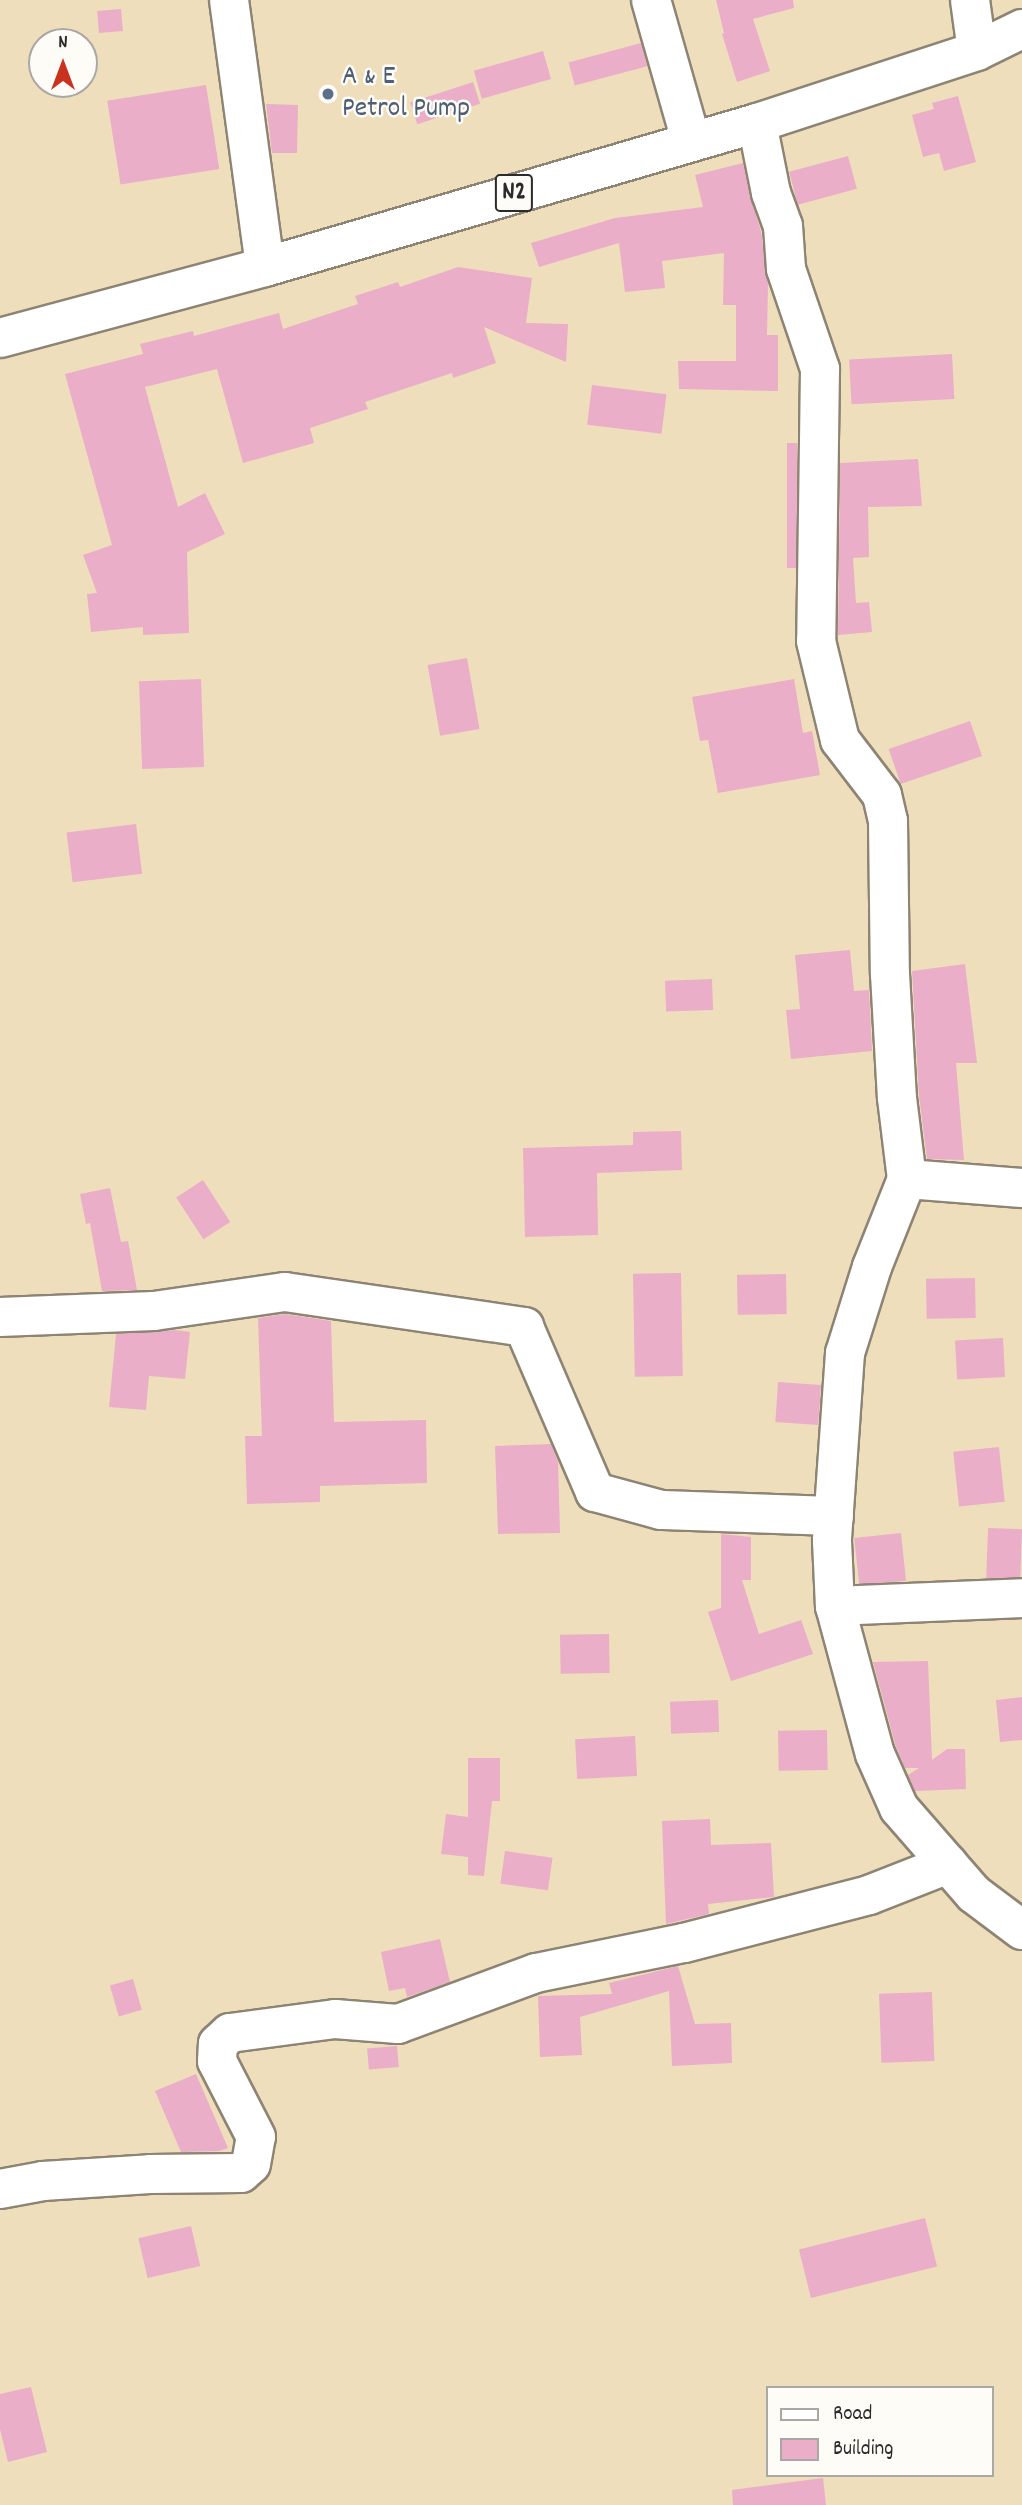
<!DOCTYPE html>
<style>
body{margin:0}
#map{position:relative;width:1022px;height:2505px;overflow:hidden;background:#efdebc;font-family:Dekko,sans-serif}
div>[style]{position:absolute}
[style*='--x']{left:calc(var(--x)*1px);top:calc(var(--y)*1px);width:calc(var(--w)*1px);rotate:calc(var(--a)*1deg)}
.building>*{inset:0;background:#eaaec9;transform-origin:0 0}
.roads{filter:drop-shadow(2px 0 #8d8474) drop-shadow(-2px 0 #8d8474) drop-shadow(0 2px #8d8474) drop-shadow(0 -2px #8d8474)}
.minor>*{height:38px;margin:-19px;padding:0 19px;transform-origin:19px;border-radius:19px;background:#fff}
.highway>*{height:38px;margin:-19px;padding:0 19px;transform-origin:19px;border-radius:19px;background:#fff}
.dots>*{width:19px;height:19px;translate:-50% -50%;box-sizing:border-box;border:4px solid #fdfcf7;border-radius:50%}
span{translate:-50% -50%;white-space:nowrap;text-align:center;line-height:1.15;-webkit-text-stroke:5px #fdfcf7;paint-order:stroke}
.shield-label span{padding:2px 5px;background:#fdfcf7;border:2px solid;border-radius:5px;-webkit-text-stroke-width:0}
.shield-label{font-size:26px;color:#2b2b2b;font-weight:700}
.service-label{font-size:28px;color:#4e5e75}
.left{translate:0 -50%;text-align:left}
.legend{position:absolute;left:766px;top:2386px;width:228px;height:91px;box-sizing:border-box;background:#fdfcf7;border:2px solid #a9a8a5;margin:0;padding:9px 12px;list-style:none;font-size:21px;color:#2b2b2b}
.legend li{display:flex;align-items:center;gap:14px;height:35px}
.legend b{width:35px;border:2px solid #a9a8a5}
.north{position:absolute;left:28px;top:28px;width:70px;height:70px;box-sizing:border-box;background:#fdfcf7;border:2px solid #a9a8a5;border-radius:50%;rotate:0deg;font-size:19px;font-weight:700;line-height:28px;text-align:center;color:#2b2b2b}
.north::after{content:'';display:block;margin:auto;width:24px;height:32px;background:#c8321e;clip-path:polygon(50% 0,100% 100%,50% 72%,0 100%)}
</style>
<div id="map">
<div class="building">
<i style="clip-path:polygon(716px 0,793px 0,794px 8px,753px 19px,770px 71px,737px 82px,722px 34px,724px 33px)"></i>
<i style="left:121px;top:9px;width:22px;height:24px;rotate:85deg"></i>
<i style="left:641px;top:43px;width:24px;height:75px;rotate:75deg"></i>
<i style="left:543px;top:51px;width:29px;height:72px;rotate:74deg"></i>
<i style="left:473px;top:82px;width:23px;height:66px;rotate:72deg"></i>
<i style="left:206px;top:85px;width:85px;height:100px;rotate:81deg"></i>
<i style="clip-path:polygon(958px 96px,976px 162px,944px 171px,939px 153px,923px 157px,912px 115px,934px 109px,932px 103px)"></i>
<i style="clip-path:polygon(266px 104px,298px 105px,297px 153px,272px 153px)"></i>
<i style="left:848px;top:156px;width:34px;height:61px;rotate:75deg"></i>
<i style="clip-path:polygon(743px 163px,750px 197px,761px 231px,768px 284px,767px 335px,778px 335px,778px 391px,679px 389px,678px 361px,736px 361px,736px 305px,723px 305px,724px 253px,662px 261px,665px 288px,625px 292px,619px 243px,539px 267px,531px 243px,615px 218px,703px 207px,695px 175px)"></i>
<i style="clip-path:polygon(458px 267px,532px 278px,526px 323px,568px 324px,566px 362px,484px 327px,496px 363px,453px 378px,452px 373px,365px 402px,368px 409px,310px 428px,314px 443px,243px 463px,217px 369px,145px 387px,178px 507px,205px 493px,225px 534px,187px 552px,189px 633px,143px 635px,143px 627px,91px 632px,87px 594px,97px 593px,83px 555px,112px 545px,65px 374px,143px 354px,140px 344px,193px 331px,194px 336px,279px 313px,283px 329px,358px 304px,355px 296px,398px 282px,400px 287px)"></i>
<i style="left:952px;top:354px;width:45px;height:103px;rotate:87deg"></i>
<i style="left:592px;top:385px;width:75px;height:40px;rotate:7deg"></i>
<i style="left:787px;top:443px;width:10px;height:125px"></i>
<i style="clip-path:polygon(918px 459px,922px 506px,868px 507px,869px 557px,853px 558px,856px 603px,869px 602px,872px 632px,838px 635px,840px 463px)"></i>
<i style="left:467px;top:658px;width:72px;height:40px;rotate:80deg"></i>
<i style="left:201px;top:679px;width:88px;height:62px;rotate:88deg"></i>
<i style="clip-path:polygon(794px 679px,803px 733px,812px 731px,820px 775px,718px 793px,708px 740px,700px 741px,692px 697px)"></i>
<i style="left:970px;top:721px;width:37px;height:86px;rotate:71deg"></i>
<i style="left:136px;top:824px;width:50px;height:70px;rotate:83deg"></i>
<i style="clip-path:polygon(850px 950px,854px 991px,869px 990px,872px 1051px,791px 1059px,786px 1010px,800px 1009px,795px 955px)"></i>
<i style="clip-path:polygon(965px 964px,977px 1063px,956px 1063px,964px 1160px,927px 1159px,919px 1096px,912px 971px)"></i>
<i style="left:712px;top:979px;width:31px;height:47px;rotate:88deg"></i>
<i style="clip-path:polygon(681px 1131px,682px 1170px,597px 1173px,598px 1235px,525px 1237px,523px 1148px,633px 1145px,633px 1132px)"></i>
<i style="left:203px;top:1180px;width:50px;height:32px;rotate:57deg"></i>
<i style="clip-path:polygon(110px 1188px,121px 1242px,128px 1241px,137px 1290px,102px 1291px,90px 1223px,86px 1224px,80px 1194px)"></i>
<i style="left:681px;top:1273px;width:103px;height:48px;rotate:89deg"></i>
<i style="left:786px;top:1274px;width:40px;height:49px;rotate:89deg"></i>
<i style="left:975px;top:1278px;width:40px;height:49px;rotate:89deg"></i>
<i style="clip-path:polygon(285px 1314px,331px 1321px,334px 1422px,426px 1420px,427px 1483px,320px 1486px,320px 1502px,247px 1504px,245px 1436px,262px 1436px,258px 1318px)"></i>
<i style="clip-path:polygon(175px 1330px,190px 1332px,185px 1379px,149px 1376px,146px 1410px,109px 1407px,116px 1334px)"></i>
<i style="left:1003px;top:1338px;width:39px;height:48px;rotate:87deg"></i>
<i style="left:821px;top:1385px;width:40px;height:43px;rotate:94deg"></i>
<i style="clip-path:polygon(551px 1444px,558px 1462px,560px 1533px,498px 1534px,495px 1446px)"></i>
<i style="left:999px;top:1447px;width:55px;height:46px;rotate:84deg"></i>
<i style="left:988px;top:1528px;width:34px;height:50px;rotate:2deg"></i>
<i style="left:901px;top:1533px;width:48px;height:47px;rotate:84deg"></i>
<i style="clip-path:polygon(721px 1534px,751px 1537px,751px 1580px,742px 1580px,759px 1634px,801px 1620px,813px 1654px,731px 1681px,708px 1612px,721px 1608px)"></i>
<i style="left:609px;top:1634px;width:39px;height:49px;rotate:89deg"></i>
<i style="clip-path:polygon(928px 1661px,932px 1760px,947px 1749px,965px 1749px,966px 1789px,915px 1791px,908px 1775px,919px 1768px,905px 1768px,896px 1747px,873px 1662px)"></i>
<i style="clip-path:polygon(1022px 1697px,1022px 1740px,1000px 1742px,996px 1700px)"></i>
<i style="left:718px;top:1700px;width:32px;height:48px;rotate:88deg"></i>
<i style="left:827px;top:1730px;width:40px;height:49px;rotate:89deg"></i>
<i style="left:635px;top:1736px;width:40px;height:60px;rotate:87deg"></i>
<i style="clip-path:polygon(468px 1758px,500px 1758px,500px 1801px,492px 1801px,484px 1876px,468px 1875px,468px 1857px,441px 1854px,446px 1814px,468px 1817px)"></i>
<i style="clip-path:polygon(710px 1819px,711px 1845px,771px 1843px,774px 1897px,708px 1904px,709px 1914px,666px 1924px,662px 1821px)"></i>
<i style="left:505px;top:1851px;width:48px;height:33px;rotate:8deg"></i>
<i style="clip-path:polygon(440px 1939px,450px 1982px,407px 1997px,405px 1988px,389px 1991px,381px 1952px)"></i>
<i style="clip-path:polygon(678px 1966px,695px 2024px,731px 2023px,732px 2063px,672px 2066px,669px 1991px,580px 2017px,582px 2055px,540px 2057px,538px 1996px,612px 1994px,609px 1983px)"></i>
<i style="left:133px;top:1979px;width:32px;height:24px;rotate:74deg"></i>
<i style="left:932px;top:1992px;width:69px;height:53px;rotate:88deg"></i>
<i style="left:397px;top:2046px;width:21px;height:30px;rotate:85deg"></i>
<i style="clip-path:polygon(196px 2074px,228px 2148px,219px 2151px,181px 2152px,155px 2091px)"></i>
<i style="left:925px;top:2218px;width:50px;height:130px;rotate:76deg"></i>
<i style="left:191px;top:2226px;width:41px;height:54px;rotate:77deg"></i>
<i style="clip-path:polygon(31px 2387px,47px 2452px,8px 2462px,0 2429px,0 2394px)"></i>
<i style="clip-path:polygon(823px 2478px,826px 2505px,733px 2505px,732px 2490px)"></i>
</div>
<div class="roads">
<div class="minor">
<i style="--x:229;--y:0;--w:269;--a:82.3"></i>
<i style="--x:651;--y:0;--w:146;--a:74.1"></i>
<i style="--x:970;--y:0;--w:51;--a:82.2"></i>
<i style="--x:757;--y:123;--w:71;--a:78.7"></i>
<i style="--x:771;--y:193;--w:35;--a:70"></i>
<i style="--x:783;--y:226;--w:43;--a:86"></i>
<i style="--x:786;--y:269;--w:106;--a:71.2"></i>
<i style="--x:820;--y:369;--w:272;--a:90.8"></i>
<i style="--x:816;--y:641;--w:102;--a:76.4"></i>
<i style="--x:840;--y:740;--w:69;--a:52.6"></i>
<i style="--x:882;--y:795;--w:27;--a:77"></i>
<i style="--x:888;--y:821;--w:153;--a:89.3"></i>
<i style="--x:890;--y:974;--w:124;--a:86.8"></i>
<i style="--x:897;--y:1098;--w:82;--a:83"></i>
<i style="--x:907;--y:1179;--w:95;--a:111.7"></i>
<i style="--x:872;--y:1267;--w:90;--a:107.4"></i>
<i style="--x:845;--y:1353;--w:188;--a:94"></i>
<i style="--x:832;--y:1541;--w:65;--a:87.4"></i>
<i style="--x:835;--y:1606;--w:153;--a:74.9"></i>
<i style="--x:875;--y:1754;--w:59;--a:66"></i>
<i style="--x:899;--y:1808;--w:114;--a:48.9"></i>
<i style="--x:974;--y:1894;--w:60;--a:36.9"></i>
<i style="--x:907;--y:1179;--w:115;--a:4.5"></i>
<i style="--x:0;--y:1317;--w:154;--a:-2.2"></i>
<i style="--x:154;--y:1311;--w:132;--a:-8.3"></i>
<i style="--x:285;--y:1292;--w:242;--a:8.3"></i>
<i style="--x:524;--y:1327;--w:180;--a:66.7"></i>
<i style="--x:595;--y:1492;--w:68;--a:15.3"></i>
<i style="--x:661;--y:1510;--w:173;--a:2"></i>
<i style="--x:835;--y:1606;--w:187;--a:-2.4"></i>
<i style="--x:0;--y:2189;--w:44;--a:-10.5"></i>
<i style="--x:43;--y:2181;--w:107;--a:-3.7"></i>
<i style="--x:150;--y:2174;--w:91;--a:-0.6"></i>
<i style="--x:241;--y:2173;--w:13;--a:-42"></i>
<i style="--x:251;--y:2164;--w:27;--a:-80"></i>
<i style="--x:256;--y:2137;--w:85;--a:-117.2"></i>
<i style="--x:217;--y:2061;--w:17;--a:-87"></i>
<i style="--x:218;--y:2044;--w:16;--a:-43"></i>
<i style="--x:230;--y:2033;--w:106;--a:-7.6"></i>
<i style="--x:335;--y:2019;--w:63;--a:4.5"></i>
<i style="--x:398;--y:2024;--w:147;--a:-20.3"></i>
<i style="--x:536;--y:1973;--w:151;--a:-11.5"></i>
<i style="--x:684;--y:1943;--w:191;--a:-14.5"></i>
<i style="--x:869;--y:1895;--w:85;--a:-21.4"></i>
</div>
<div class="highway">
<i style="--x:0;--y:338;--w:274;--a:-15"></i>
<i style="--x:265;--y:267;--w:513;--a:-16.31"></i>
<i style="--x:757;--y:123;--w:231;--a:-18.1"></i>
<i style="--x:977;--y:51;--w:50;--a:-26.1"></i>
</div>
</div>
<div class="dots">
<i style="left:328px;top:94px;background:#5c6f8a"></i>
</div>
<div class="shield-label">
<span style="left:514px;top:193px">N2</span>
</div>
<div class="service-label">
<span class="left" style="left:342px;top:94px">A &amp; E<br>Petrol Pump</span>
</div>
<ul class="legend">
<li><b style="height:9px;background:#fff"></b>Road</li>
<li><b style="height:19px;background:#eaaec9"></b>Building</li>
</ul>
<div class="north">N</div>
</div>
